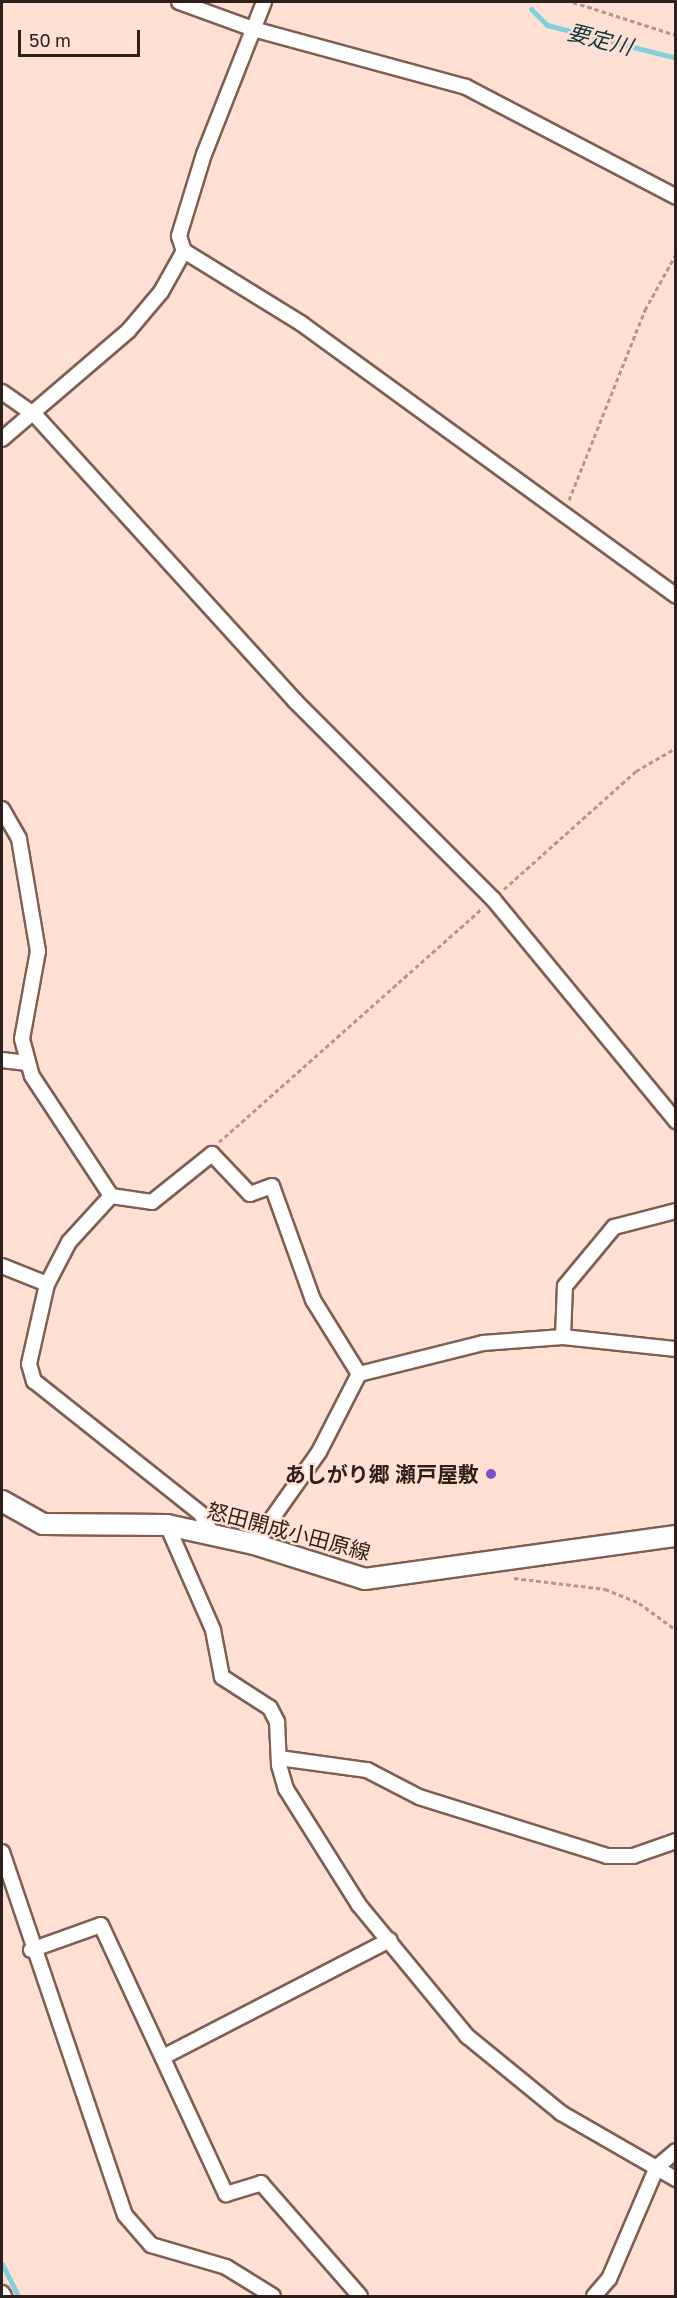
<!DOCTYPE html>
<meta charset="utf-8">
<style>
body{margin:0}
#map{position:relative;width:677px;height:2298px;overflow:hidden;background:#ffe0d3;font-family:"Golos Text","Noto Sans JP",sans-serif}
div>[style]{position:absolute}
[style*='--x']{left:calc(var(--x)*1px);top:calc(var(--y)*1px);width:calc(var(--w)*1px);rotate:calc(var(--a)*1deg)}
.stream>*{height:5px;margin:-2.5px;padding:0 2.5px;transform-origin:2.5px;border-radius:2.5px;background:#80d1de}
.path>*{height:3px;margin-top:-1.5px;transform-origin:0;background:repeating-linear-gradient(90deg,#b1988e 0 4.5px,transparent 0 7.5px)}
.roads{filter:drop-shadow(2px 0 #7f5f51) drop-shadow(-2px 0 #7f5f51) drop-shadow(0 2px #7f5f51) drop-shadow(0 -2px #7f5f51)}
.street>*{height:14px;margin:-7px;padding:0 7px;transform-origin:7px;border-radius:7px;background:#fff}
.secondary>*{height:20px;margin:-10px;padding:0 10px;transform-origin:10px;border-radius:10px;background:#fff}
.dots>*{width:16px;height:16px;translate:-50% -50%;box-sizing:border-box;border:3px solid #ffe0d3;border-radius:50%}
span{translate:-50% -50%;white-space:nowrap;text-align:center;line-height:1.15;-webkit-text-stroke:4.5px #ffe0d3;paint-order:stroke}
.poi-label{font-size:21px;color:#2d1f19;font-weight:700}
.right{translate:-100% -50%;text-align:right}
.street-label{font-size:21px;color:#2d1f19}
.water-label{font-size:22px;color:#0e363b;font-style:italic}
.frame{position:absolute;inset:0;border:3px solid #2d1f19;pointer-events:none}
.scale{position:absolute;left:18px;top:30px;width:122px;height:27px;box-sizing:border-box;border:3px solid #2d1f19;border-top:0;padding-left:8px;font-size:18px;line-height:21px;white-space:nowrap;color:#2d1f19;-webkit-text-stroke:4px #ffe0d3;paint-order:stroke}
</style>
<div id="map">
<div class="stream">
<i style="--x:531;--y:9;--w:23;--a:45"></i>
<i style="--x:547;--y:25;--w:133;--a:14.3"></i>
<i style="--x:2;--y:2264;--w:36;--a:63"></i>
</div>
<div class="path">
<i style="--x:573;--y:2;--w:108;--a:17.8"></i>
<i style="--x:569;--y:500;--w:205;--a:-68.2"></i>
<i style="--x:645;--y:310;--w:64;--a:-61"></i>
<i style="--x:504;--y:889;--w:177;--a:-41.8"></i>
<i style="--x:636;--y:771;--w:46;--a:-29.9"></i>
<i style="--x:219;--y:1142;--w:353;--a:-41.6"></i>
<i style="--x:514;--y:1578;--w:92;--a:6.9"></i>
<i style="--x:605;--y:1589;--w:37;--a:22"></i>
<i style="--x:639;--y:1603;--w:46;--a:36.1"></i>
</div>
<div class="roads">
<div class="street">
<i style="--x:179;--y:2;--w:79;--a:20"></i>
<i style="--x:253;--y:29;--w:221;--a:15.2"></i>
<i style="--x:466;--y:87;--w:237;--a:27.6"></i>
<i style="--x:264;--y:2;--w:163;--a:111.5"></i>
<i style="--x:204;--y:154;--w:86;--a:107"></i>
<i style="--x:179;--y:236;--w:16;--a:72"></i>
<i style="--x:184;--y:251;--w:139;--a:31.7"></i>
<i style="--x:302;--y:324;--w:462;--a:36"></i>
<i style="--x:2;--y:392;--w:40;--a:34.9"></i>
<i style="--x:35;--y:415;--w:387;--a:47.7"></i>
<i style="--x:295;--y:701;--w:280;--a:45"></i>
<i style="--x:493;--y:899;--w:288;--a:50.5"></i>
<i style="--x:2;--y:439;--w:167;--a:-40.6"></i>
<i style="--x:129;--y:330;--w:50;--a:-49.9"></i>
<i style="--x:161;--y:292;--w:47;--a:-60.7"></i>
<i style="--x:2;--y:809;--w:34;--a:60"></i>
<i style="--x:19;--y:839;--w:114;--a:80.4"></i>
<i style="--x:38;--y:951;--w:89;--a:100.3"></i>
<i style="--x:22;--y:1039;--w:38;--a:75"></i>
<i style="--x:32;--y:1076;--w:144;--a:56.6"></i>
<i style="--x:111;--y:1196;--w:41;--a:8.3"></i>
<i style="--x:152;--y:1202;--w:77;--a:-38.7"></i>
<i style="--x:212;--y:1154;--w:55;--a:46.5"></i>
<i style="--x:250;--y:1194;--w:23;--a:-20"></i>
<i style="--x:272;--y:1186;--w:121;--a:70.2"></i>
<i style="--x:313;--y:1300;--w:87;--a:58.1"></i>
<i style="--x:2;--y:1060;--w:23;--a:7"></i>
<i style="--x:111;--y:1196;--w:62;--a:132.4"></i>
<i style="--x:69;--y:1242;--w:47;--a:117.6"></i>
<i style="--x:47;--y:1284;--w:82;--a:102.7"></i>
<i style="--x:29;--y:1364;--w:18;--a:74"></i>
<i style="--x:34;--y:1381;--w:213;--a:38.5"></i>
<i style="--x:201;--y:1514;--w:23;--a:61"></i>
<i style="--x:2;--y:1266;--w:48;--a:21.8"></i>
<i style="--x:563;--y:1337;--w:114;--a:6.1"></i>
<i style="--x:167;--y:1525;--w:115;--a:66.3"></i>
<i style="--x:213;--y:1630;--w:48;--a:79.2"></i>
<i style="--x:222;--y:1677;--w:57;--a:32.9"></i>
<i style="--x:270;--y:1708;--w:16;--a:63"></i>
<i style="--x:277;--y:1722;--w:43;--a:87.3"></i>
<i style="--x:279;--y:1765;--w:25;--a:74"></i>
<i style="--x:286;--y:1789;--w:137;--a:57.8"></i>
<i style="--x:359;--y:1905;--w:170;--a:50.5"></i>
<i style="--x:467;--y:2036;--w:122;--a:39.3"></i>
<i style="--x:561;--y:2113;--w:133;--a:29.9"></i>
<i style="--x:254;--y:1544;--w:113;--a:-54.8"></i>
<i style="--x:319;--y:1452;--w:88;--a:-62.9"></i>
<i style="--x:359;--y:1374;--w:128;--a:-14"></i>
<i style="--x:483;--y:1343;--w:80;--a:-4.3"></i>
<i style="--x:563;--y:1337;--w:51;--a:-87.8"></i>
<i style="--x:565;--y:1286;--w:77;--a:-50.3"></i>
<i style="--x:614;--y:1227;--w:64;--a:-14.5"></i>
<i style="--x:279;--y:1758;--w:89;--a:7.8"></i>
<i style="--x:367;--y:1770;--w:59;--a:27.4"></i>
<i style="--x:419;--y:1797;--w:197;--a:17.4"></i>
<i style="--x:607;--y:1856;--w:26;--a:0"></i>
<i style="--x:633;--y:1856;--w:46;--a:-19.2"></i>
<i style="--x:2;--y:1852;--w:383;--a:71.3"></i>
<i style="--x:125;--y:2215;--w:40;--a:49"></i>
<i style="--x:151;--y:2245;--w:78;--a:16.3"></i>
<i style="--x:226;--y:2267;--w:55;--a:31.7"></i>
<i style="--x:31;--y:1950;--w:74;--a:-19.7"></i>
<i style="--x:101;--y:1925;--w:297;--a:65.1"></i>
<i style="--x:226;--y:2194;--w:37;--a:-17"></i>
<i style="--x:261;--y:2183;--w:150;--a:48.8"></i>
<i style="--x:163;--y:2057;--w:255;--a:-27.3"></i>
<i style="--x:2;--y:2293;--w:4;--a:56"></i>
<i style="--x:594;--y:2296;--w:23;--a:-49"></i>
<i style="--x:609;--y:2279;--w:122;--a:-66.8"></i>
<i style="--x:657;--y:2167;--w:25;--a:-40"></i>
</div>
<div class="secondary">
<i style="--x:2;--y:1501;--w:47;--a:29.3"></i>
<i style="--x:43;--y:1524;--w:124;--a:0.5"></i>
<i style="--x:167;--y:1525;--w:89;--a:12.3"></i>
<i style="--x:254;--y:1544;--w:116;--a:17.5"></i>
<i style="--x:365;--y:1579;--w:314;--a:-7.9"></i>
</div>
</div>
<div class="dots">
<i style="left:491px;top:1474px;background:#7951ca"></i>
</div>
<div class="poi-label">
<span class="right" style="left:479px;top:1474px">あしがり郷 瀬戸屋敷</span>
</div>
<div class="street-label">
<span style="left:289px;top:1531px;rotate:15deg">怒田開成小田原線</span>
</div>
<div class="water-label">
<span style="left:600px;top:39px;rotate:14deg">要定川</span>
</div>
<div class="frame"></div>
<div class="scale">50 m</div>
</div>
